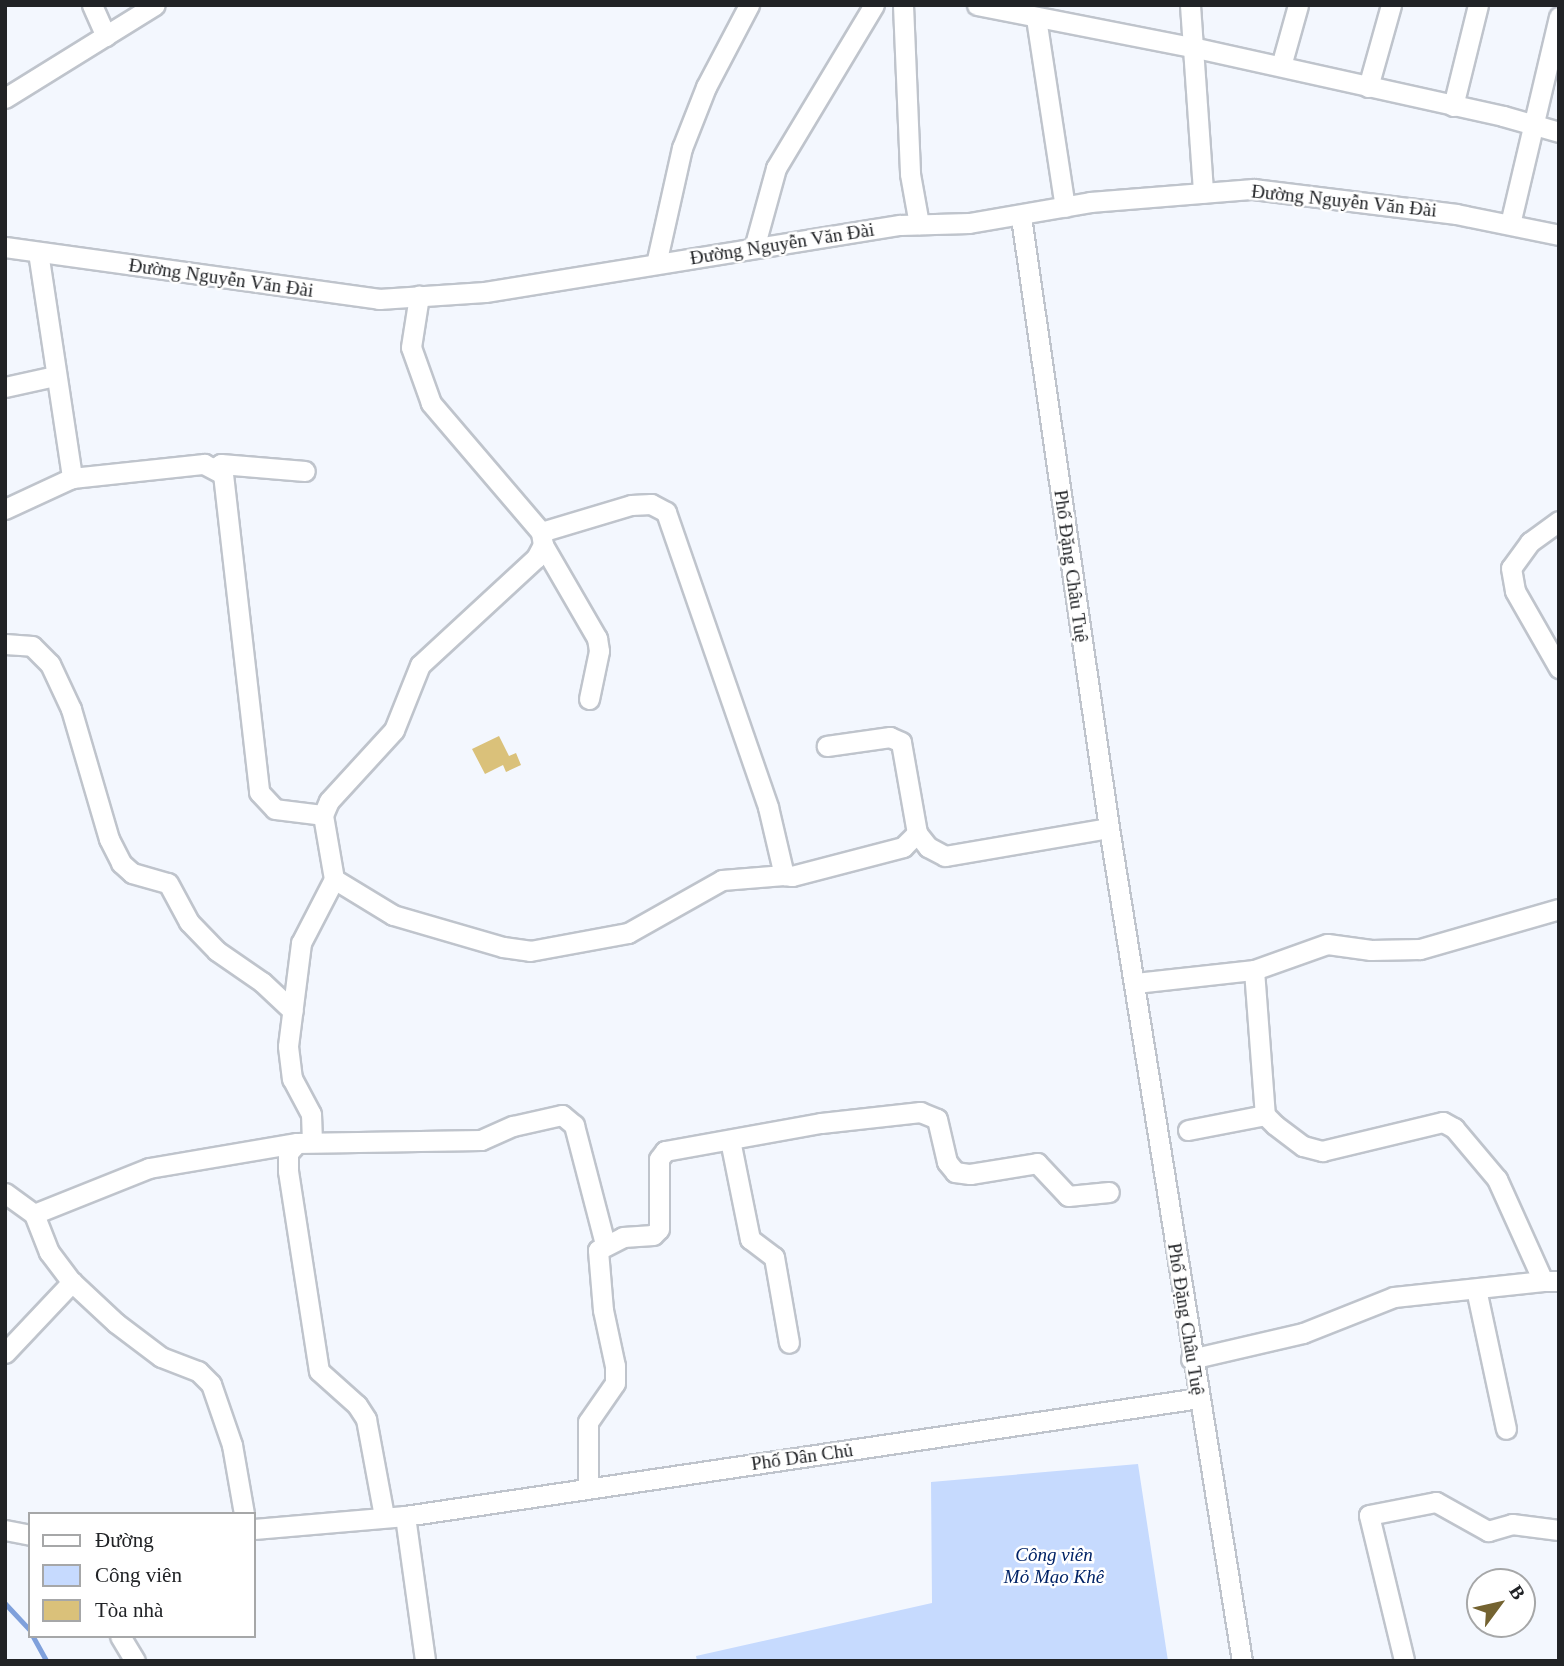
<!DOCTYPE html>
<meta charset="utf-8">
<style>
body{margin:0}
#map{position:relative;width:1564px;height:1666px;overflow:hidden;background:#f3f7fe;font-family:"Times New Roman",serif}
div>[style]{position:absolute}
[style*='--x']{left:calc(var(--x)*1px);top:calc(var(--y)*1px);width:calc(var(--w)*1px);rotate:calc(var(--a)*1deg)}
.green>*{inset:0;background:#c6dafe}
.stream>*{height:4.5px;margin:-2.25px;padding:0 2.25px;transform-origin:2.25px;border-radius:2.25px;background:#7fa0db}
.building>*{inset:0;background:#dac17a}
.roads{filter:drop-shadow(2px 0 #bfc4cc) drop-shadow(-2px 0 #bfc4cc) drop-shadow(0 2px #bfc4cc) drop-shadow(0 -2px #bfc4cc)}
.minor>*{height:19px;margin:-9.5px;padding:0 9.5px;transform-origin:9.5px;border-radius:9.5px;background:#fff}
span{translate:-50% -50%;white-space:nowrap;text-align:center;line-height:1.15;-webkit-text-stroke:5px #fff;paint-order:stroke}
.street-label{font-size:19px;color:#212326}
.park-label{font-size:19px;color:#012367;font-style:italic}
.frame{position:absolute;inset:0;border:7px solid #212326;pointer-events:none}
.legend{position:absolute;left:28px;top:1512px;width:228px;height:126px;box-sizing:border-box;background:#fff;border:2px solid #a6a7a8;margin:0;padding:9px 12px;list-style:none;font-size:21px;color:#212326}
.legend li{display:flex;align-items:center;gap:14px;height:35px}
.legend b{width:35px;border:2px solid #a6a7a8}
.north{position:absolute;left:1466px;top:1568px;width:70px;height:70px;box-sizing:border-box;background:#fff;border:2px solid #a6a7a8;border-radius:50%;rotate:57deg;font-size:19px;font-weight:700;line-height:28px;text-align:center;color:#212326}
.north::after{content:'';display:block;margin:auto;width:24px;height:32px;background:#746331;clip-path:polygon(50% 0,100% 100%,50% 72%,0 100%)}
</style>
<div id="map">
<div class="green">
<i style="clip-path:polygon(1138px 1464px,1168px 1661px,697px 1661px,696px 1656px,932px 1603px,931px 1482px)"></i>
</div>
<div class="stream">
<i style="--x:5;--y:1603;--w:37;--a:47"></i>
<i style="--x:33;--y:1636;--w:29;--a:61"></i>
</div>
<div class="building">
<i style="clip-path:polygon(499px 736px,509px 756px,516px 753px,521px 765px,506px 772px,503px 765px,485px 774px,472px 749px)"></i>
</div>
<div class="roads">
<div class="minor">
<i style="--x:92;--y:5;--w:34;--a:66"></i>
<i style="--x:903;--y:5;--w:169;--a:87.6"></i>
<i style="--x:910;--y:174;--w:51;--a:79.8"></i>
<i style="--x:977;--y:5;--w:219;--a:11.1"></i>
<i style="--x:1192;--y:47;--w:319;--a:12.5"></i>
<i style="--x:1503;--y:116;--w:58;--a:15.9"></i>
<i style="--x:1190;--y:5;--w:188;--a:86"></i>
<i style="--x:1036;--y:18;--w:191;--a:81.3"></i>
<i style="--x:1281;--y:66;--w:63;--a:-74.4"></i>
<i style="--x:1368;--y:87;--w:85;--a:-74.3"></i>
<i style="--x:5;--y:98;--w:176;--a:-31.8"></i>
<i style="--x:1453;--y:106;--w:104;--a:-76.1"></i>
<i style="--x:1021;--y:217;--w:617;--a:81.8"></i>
<i style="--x:1109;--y:828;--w:844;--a:80.93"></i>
<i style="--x:1510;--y:224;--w:213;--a:-76.7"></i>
<i style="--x:5;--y:247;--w:378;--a:7.9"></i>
<i style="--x:379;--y:299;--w:106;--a:-3.8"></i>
<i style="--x:485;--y:292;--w:420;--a:-9.2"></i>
<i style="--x:900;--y:225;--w:69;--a:-1.7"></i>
<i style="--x:969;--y:223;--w:123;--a:-9.8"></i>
<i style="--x:1090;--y:202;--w:164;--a:-4.6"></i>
<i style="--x:1253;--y:189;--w:205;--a:7"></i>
<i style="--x:1456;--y:214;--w:105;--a:11.5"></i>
<i style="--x:754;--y:248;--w:83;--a:-74.6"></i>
<i style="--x:776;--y:168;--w:190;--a:-59"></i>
<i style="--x:38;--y:252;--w:229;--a:81.4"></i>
<i style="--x:72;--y:478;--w:133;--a:-6.1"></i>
<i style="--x:204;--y:464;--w:21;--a:28"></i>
<i style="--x:223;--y:474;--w:320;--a:83.5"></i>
<i style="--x:259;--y:792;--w:23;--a:47"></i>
<i style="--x:275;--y:809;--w:48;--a:7.1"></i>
<i style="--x:656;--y:264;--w:119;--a:-77.4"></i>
<i style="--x:682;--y:148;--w:66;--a:-68.5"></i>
<i style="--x:706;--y:87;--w:93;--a:-62.3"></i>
<i style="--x:5;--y:387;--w:51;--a:-12.4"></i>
<i style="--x:215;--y:468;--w:7;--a:-34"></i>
<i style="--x:221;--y:464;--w:84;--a:4.8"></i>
<i style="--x:5;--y:509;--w:74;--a:-24.8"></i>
<i style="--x:1559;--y:521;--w:36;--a:144"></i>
<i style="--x:1530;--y:542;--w:32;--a:126"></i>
<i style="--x:1511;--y:568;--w:23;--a:80"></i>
<i style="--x:1515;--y:591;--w:89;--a:60.3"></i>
<i style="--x:541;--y:532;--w:94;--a:-16.7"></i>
<i style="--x:631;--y:505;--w:20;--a:-3"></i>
<i style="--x:651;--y:504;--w:17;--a:28"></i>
<i style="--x:666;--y:512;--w:312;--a:70.9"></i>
<i style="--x:768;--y:807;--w:70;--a:76.8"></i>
<i style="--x:784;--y:875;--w:8;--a:7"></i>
<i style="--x:792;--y:876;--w:115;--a:-14.6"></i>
<i style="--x:903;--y:847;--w:20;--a:-45"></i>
<i style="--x:917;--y:833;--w:92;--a:-100"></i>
<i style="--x:901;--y:742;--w:12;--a:-156"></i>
<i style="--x:890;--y:737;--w:64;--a:171.9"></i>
<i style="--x:543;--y:545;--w:108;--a:59.9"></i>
<i style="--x:597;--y:638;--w:13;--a:81"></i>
<i style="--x:599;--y:651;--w:49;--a:101.8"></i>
<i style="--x:5;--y:644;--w:27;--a:4"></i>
<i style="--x:32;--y:646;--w:25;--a:45"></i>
<i style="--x:50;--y:664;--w:50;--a:65"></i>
<i style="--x:71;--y:709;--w:135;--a:73.7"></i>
<i style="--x:109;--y:839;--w:27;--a:63"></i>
<i style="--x:121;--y:863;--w:15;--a:42"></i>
<i style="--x:132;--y:873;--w:37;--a:16"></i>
<i style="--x:168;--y:883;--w:44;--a:61.7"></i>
<i style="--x:189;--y:922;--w:40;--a:46"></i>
<i style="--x:217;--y:951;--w:55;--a:34.6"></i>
<i style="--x:262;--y:982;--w:42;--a:43.1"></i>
<i style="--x:917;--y:833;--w:18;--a:52"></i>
<i style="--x:928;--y:847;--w:19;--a:28"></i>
<i style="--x:945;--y:856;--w:166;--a:-9.7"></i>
<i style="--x:334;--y:879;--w:69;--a:31.4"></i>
<i style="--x:393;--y:915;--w:115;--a:16.2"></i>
<i style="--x:503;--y:947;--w:27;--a:8"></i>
<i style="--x:530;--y:951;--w:100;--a:-10.4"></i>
<i style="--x:628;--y:933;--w:108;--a:-29.4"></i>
<i style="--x:722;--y:880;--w:62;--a:-4.6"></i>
<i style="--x:1559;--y:909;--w:145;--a:163.9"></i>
<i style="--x:1420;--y:949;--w:49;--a:178.8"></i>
<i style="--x:1371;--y:950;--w:44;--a:-172.2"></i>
<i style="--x:1327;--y:944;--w:77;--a:160.4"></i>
<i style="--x:1254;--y:970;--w:145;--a:85.7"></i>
<i style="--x:1265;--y:1115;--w:14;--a:45"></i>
<i style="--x:1275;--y:1125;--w:35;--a:37"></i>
<i style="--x:1303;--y:1146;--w:20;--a:15"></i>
<i style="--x:1322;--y:1151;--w:124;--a:-13.5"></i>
<i style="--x:1443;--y:1122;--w:13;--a:29"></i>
<i style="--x:1454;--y:1128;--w:67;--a:49.9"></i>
<i style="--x:1497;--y:1179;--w:112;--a:65.7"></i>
<i style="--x:1543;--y:1281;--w:16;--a:0"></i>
<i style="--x:1136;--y:983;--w:119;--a:-6.3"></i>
<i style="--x:1188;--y:1130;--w:78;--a:-11"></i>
<i style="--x:730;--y:1140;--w:101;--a:78.6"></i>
<i style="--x:750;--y:1239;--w:30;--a:37"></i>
<i style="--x:774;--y:1257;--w:87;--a:80.1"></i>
<i style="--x:312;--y:1142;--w:28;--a:-92"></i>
<i style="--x:311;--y:1114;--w:40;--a:-118"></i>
<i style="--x:292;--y:1079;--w:33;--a:-97"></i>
<i style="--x:288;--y:1046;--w:104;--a:-82.8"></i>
<i style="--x:301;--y:943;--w:72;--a:-62.7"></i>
<i style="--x:334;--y:879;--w:65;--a:-99.8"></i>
<i style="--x:323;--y:815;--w:15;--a:-67"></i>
<i style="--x:329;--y:801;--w:96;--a:-47.5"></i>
<i style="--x:394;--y:730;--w:70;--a:-68.2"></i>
<i style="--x:420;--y:665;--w:158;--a:-42.7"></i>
<i style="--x:536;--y:558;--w:15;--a:-62"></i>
<i style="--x:543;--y:545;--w:13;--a:-99"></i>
<i style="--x:541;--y:532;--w:170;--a:-130.5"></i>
<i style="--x:431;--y:403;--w:59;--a:-109.7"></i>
<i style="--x:411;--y:347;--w:52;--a:-81.1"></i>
<i style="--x:297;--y:1143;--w:13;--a:132"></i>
<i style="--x:288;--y:1153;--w:18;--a:90"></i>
<i style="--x:288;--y:1171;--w:202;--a:81.2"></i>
<i style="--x:319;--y:1371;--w:51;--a:41.8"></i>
<i style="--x:357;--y:1405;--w:17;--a:57"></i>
<i style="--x:366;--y:1419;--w:99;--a:79.5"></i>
<i style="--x:5;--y:1193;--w:36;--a:36"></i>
<i style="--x:34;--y:1214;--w:124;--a:-21.8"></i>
<i style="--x:149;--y:1168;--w:150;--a:-9.6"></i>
<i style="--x:297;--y:1143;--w:184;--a:-0.9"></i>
<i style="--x:481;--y:1140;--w:35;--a:-24"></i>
<i style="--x:513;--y:1126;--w:50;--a:-12.7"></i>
<i style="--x:562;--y:1115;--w:16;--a:40"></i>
<i style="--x:574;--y:1125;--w:123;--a:75.4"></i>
<i style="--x:34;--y:1214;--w:41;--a:68.5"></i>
<i style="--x:49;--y:1252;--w:38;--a:53"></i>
<i style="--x:72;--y:1282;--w:60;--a:43"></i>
<i style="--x:116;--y:1323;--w:56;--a:37.1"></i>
<i style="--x:161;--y:1357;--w:40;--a:21"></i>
<i style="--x:198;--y:1371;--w:18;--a:45"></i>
<i style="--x:211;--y:1384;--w:65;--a:71"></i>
<i style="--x:232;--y:1445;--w:70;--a:80.1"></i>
<i style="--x:1476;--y:1289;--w:143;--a:77.9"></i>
<i style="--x:5;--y:1353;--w:98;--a:-46.7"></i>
<i style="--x:1191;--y:1359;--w:115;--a:-13.1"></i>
<i style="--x:1303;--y:1333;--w:98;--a:-21.6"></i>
<i style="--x:1394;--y:1297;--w:150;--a:-6.1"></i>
<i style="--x:588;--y:1488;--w:66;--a:-90"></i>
<i style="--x:588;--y:1422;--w:47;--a:-55.3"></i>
<i style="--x:615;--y:1383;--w:17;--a:-90"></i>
<i style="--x:615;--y:1366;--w:57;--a:-102.1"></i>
<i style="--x:603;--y:1310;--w:60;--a:-94.8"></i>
<i style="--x:598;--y:1250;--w:28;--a:-27"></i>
<i style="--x:623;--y:1237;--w:30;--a:-4"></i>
<i style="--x:653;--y:1235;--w:8;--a:-45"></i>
<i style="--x:659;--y:1229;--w:70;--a:-90"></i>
<i style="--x:659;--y:1159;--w:10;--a:-53"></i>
<i style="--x:665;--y:1151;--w:158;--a:-10.2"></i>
<i style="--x:821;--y:1123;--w:100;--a:-6.3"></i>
<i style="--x:920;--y:1112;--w:18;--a:22"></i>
<i style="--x:937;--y:1119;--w:44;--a:76.9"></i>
<i style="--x:947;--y:1162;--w:13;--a:51"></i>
<i style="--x:955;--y:1172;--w:15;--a:8"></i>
<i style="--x:970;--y:1174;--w:68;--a:-9.3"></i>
<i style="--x:1037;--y:1163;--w:45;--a:46.8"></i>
<i style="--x:1068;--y:1196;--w:41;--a:-5.6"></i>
<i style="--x:405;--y:1516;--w:146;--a:82.1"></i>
<i style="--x:254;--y:1529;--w:152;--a:-4.9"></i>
<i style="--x:405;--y:1516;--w:803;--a:-8.45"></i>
<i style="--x:5;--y:1530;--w:25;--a:11"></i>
<i style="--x:120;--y:1636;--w:29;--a:59"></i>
<i style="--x:1404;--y:1660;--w:149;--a:-103.6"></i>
<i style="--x:1369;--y:1515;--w:68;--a:-11"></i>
<i style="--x:1436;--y:1502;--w:60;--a:29.1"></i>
<i style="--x:1488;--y:1531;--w:25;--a:-16"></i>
<i style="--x:1512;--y:1524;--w:47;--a:7.3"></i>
</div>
</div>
<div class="street-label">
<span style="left:1344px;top:201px;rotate:6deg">Đường Nguyễn Văn Đài</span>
<span style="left:782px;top:244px;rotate:-9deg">Đường Nguyễn Văn Đài</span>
<span style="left:221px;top:278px;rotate:8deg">Đường Nguyễn Văn Đài</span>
<span style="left:1071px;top:566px;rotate:82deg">Phố Đặng Châu Tuệ</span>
<span style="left:1186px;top:1319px;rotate:81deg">Phố Đặng Châu Tuệ</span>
<span style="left:802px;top:1457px;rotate:-8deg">Phố Dân Chủ</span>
</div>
<div class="park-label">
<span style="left:1054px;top:1566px">Công viên<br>Mỏ Mạo Khê</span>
</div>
<div class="frame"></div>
<ul class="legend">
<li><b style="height:9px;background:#fff"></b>Đường</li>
<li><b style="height:19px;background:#c6dafe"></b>Công viên</li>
<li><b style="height:19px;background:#dac17a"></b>Tòa nhà</li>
</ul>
<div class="north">B</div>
</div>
